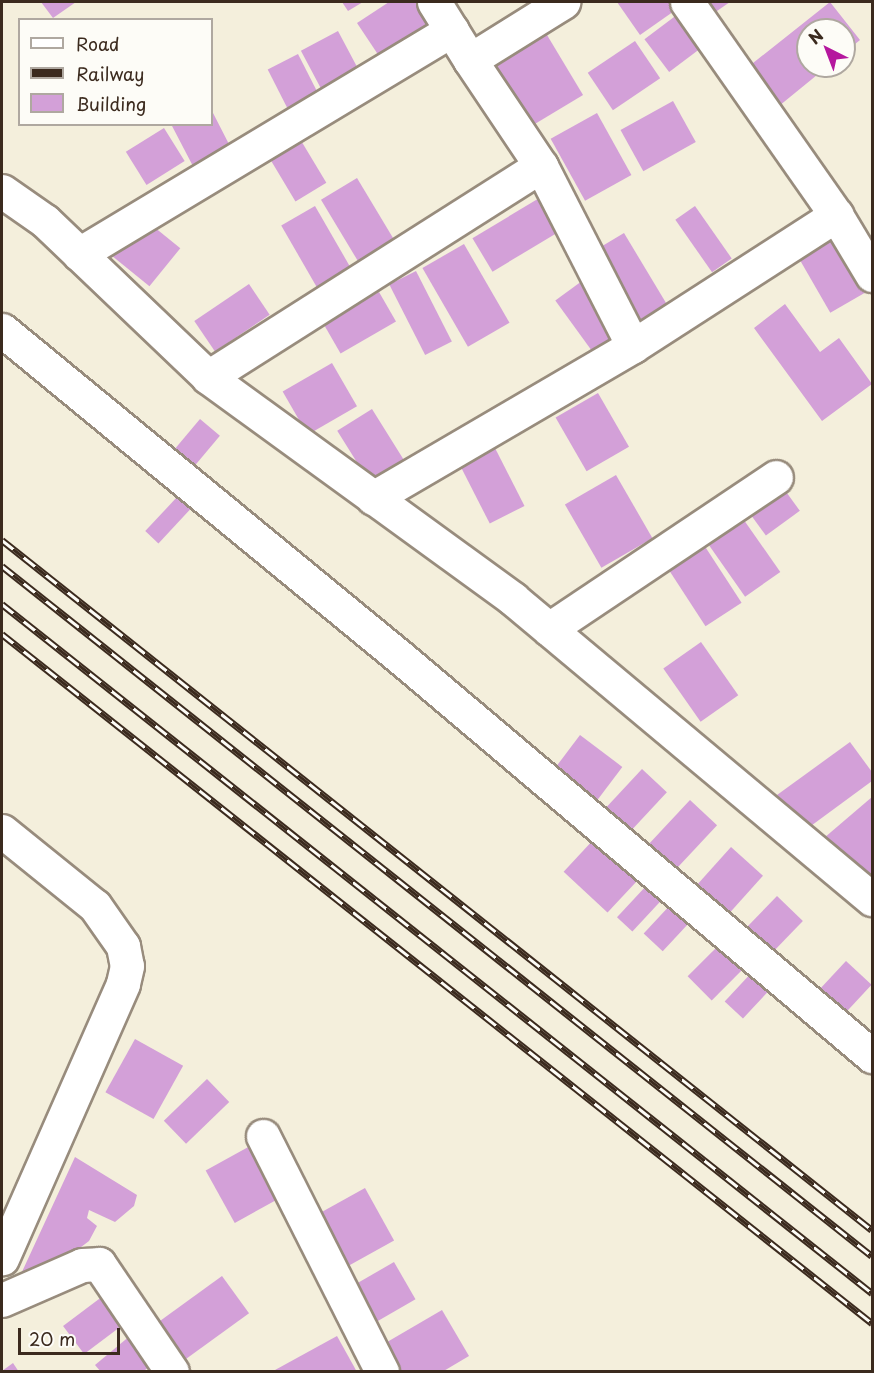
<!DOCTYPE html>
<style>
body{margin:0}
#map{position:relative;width:874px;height:1373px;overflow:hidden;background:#f4efdc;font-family:"Playpen Sans",sans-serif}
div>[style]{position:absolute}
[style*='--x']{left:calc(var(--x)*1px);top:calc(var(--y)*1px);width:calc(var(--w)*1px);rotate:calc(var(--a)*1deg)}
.building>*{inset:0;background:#d3a0d8;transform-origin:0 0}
.roads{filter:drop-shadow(2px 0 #988c7d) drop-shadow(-2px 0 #988c7d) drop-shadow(0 2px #988c7d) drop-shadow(0 -2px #988c7d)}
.minor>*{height:33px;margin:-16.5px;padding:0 16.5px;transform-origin:16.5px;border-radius:16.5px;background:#fff}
.tertiary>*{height:33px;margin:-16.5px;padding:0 16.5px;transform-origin:16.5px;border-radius:16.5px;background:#fff}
.rail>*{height:7px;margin-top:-3.5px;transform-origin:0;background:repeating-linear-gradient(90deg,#fdfcf7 0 14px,#3b2a1e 0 28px);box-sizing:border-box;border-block:2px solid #3b2a1e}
span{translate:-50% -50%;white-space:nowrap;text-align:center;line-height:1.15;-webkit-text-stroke:4.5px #fdfcf7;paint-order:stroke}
.frame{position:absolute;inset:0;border:3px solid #3b2a1e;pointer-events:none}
.legend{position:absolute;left:18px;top:18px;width:195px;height:108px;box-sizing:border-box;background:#fdfcf7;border:2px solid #afa8a0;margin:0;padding:8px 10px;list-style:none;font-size:18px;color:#3b2a1e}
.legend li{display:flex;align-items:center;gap:12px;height:30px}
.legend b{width:30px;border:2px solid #afa8a0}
.north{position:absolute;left:796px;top:18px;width:60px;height:60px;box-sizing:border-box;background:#fdfcf7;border:2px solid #afa8a0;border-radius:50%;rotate:318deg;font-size:16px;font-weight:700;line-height:24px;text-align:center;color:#3b2a1e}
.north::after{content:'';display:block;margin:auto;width:21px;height:27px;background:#b5179e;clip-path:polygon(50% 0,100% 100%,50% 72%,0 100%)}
.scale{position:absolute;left:18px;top:1328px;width:102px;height:27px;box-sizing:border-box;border:3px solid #3b2a1e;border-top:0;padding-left:8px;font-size:18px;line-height:21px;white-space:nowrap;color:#3b2a1e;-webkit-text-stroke:4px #fdfcf7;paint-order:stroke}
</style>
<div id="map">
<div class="building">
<i style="clip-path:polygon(41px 2px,76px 2px,53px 18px)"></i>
<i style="clip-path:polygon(342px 2px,363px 2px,348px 11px)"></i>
<i style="clip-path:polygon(389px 2px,424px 2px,443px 30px,387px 68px,357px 23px)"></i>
<i style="clip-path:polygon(617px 2px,687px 2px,640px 35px)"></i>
<i style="clip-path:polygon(706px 2px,730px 2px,714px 13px)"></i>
<i style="clip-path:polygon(830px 2px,860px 40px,844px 53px,844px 30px,808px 30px,808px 66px,828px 66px,779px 106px,748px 67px)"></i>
<i style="left:682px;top:11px;width:41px;height:47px;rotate:53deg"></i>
<i style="left:338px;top:31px;width:54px;height:42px;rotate:62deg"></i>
<i style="left:547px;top:35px;width:70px;height:65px;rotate:59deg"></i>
<i style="left:635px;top:41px;width:45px;height:57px;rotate:56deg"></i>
<i style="left:298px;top:54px;width:53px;height:34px;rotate:63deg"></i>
<i style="left:673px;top:101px;width:47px;height:60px;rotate:61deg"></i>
<i style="clip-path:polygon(212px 111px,233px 152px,196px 172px,171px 124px,212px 124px)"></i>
<i style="left:597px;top:113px;width:71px;height:53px;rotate:61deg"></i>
<i style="left:164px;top:128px;width:39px;height:45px;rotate:58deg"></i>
<i style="left:297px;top:134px;width:57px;height:36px;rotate:59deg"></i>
<i style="left:357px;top:178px;width:79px;height:42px;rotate:59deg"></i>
<i style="left:541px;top:197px;width:39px;height:80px;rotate:59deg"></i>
<i style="left:315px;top:206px;width:75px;height:39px;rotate:60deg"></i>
<i style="left:695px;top:206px;width:64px;height:24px;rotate:55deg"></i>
<i style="left:143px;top:218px;width:48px;height:49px;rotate:39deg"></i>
<i style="left:838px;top:232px;width:66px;height:47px;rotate:60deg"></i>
<i style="left:624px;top:233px;width:91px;height:37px;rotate:59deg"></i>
<i style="left:464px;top:244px;width:91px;height:48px;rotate:60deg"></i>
<i style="left:416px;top:271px;width:79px;height:30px;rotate:63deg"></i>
<i style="left:582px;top:281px;width:72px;height:33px;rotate:54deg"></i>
<i style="left:249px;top:284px;width:37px;height:66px;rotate:56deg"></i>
<i style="left:379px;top:292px;width:34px;height:64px;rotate:60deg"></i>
<i style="clip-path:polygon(785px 304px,820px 352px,839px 338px,872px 384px,822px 421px,754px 328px)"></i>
<i style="left:332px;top:363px;width:50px;height:57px;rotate:60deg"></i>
<i style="left:598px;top:393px;width:62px;height:49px;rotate:60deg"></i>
<i style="left:372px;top:409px;width:62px;height:41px;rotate:58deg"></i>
<i style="left:200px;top:419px;width:26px;height:50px;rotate:40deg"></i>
<i style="left:495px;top:448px;width:65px;height:39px;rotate:63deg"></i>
<i style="left:616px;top:475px;width:73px;height:59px;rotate:60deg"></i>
<i style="left:784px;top:489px;width:27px;height:42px;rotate:54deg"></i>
<i style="left:178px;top:496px;width:18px;height:48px;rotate:43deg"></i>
<i style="left:739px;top:513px;width:72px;height:43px;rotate:55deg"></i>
<i style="left:704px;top:545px;width:69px;height:43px;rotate:57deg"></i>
<i style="left:701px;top:642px;width:65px;height:46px;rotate:55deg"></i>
<i style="left:580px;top:735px;width:53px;height:48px;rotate:37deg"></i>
<i style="clip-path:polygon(850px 742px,872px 772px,872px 781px,804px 831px,777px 795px)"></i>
<i style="left:642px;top:769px;width:34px;height:57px;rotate:43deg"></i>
<i style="clip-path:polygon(872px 797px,872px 888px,824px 838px)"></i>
<i style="left:690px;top:800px;width:37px;height:62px;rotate:43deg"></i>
<i style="left:595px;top:838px;width:60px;height:46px;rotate:43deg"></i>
<i style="left:731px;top:847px;width:43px;height:54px;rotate:42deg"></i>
<i style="left:647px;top:885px;width:21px;height:44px;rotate:43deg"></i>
<i style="left:777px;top:896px;width:36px;height:54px;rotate:44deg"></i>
<i style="left:673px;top:902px;width:26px;height:43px;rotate:43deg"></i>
<i style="left:723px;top:941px;width:34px;height:50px;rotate:45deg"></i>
<i style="left:846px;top:961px;width:35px;height:42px;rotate:43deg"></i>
<i style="left:754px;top:970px;width:25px;height:43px;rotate:43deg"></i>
<i style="left:135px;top:1039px;width:55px;height:61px;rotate:29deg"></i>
<i style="left:207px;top:1079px;width:32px;height:60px;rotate:46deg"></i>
<i style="left:259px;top:1141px;width:60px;height:61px;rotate:61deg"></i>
<i style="clip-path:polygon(75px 1157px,137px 1195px,134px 1206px,115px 1222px,89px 1210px,87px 1218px,97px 1226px,89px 1241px,35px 1282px,21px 1274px)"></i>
<i style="left:365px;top:1188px;width:60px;height:51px;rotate:61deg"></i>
<i style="left:394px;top:1262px;width:43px;height:53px;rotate:60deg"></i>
<i style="left:222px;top:1276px;width:46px;height:81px;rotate:54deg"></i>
<i style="left:107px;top:1293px;width:35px;height:55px;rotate:53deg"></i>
<i style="clip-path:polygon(442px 1310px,469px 1356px,442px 1372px,397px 1372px,382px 1345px)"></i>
<i style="clip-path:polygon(131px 1335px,154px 1362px,143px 1372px,101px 1372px,95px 1365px)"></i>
<i style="clip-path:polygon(337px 1336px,357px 1372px,276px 1372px,275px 1370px)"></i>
<i style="clip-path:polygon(13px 1363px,19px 1372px,2px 1372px,2px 1371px)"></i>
</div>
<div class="roads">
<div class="minor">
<i style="--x:434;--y:2;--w:68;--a:58.2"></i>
<i style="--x:470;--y:60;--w:110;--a:-31.9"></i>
<i style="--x:687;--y:2;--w:260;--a:55"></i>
<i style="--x:836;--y:215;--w:70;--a:59"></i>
<i style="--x:470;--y:60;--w:128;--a:56.2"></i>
<i style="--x:541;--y:166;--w:202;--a:62.9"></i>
<i style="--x:79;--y:254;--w:435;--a:-31"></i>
<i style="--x:2;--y:330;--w:517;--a:39.42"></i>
<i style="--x:401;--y:658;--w:617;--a:40.2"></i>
<i style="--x:208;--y:377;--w:394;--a:-32.4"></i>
<i style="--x:373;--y:498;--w:301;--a:-30.3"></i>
<i style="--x:633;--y:346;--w:242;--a:-32.8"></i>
<i style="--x:549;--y:629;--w:273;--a:-33.8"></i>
<i style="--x:2;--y:831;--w:119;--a:38.9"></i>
<i style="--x:95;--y:906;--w:49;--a:55"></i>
<i style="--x:123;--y:946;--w:20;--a:79"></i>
<i style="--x:127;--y:966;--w:18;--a:103"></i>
<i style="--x:123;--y:984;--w:300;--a:113.8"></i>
<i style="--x:263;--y:1136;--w:264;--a:63.2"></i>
<i style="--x:2;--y:1300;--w:87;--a:-23.6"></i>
<i style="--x:82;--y:1265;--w:17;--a:-3"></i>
<i style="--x:99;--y:1264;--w:130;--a:55.9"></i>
</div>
<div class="tertiary">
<i style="--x:2;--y:191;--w:52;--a:34.9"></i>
<i style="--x:45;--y:221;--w:226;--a:43.7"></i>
<i style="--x:208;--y:377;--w:377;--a:36"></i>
<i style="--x:513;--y:599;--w:468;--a:39.9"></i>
</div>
</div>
<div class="rail">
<i style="--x:2;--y:540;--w:1110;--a:38.42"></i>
<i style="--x:2;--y:566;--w:1110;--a:38.42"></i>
<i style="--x:2;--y:604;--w:1110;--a:38.38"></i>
<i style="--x:2;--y:634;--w:1110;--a:38.38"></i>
</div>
<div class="frame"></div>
<ul class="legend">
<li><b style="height:8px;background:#fff"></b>Road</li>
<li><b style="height:8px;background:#3b2a1e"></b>Railway</li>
<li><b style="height:16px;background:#d3a0d8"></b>Building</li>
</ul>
<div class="north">N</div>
<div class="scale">20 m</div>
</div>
